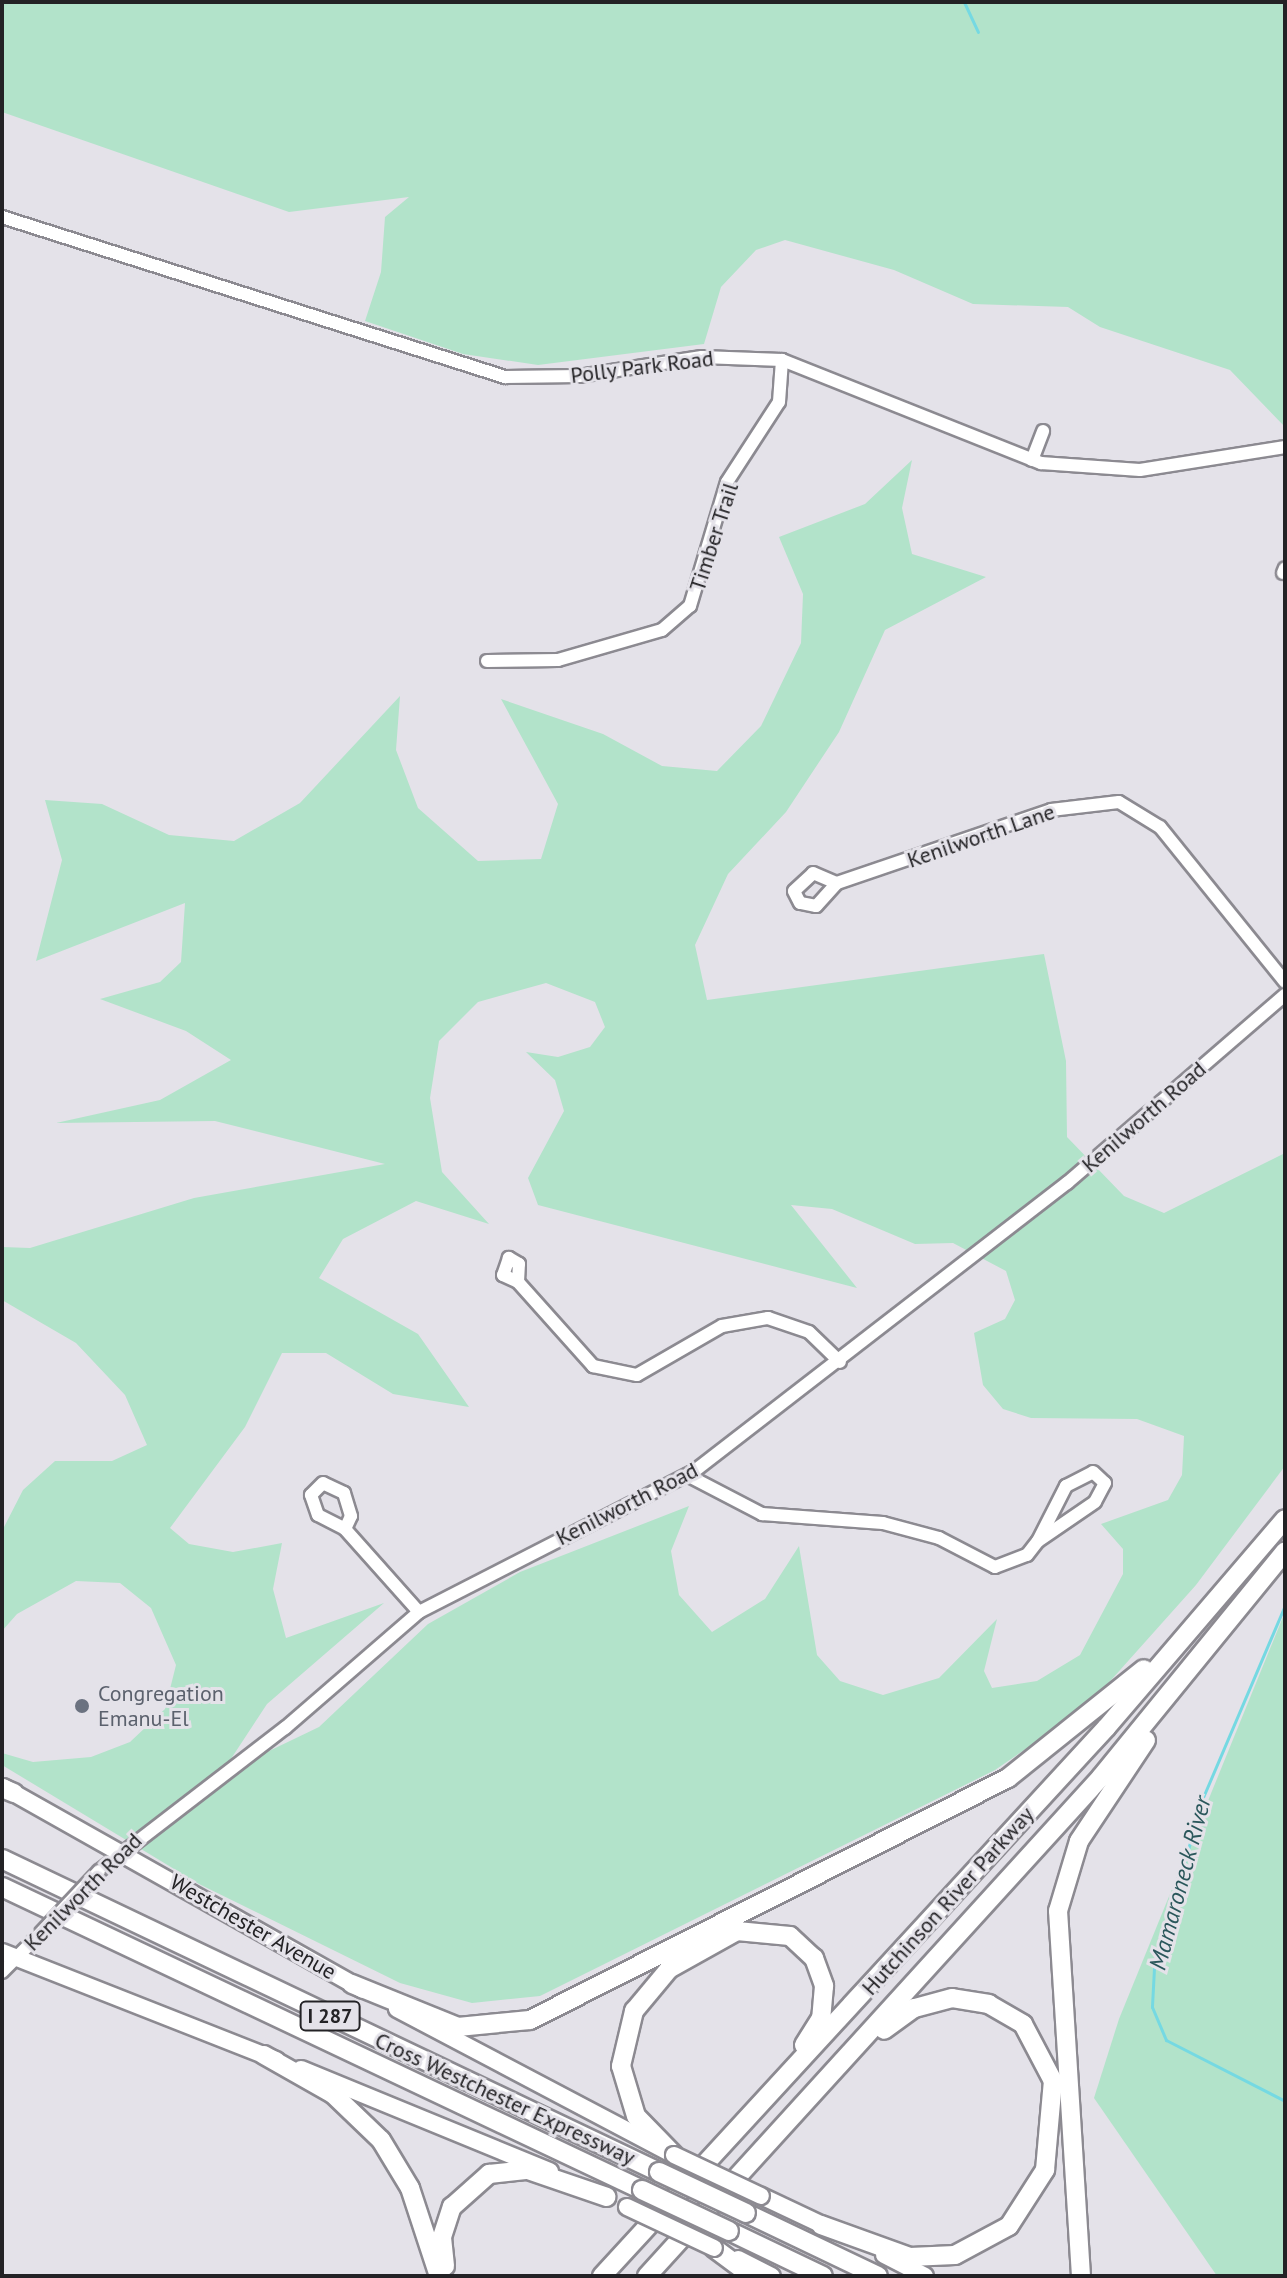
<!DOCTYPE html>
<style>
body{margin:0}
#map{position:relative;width:1287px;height:2278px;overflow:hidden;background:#e4e2e9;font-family:"PT Sans",sans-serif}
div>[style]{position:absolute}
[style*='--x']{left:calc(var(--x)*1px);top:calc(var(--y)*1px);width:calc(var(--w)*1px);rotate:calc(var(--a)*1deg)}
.green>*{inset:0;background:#b2e3ca}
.stream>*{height:3px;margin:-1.5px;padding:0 1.5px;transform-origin:1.5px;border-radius:1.5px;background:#75d9e2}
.roads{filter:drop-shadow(2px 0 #8c8a91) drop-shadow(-2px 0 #8c8a91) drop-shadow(0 2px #8c8a91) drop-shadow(0 -2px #8c8a91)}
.minor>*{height:12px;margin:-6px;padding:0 6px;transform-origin:6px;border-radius:6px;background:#fff}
.major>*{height:16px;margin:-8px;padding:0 8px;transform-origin:8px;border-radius:8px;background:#fff}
.highway>*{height:18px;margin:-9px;padding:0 9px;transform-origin:9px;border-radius:9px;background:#fff}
.bridges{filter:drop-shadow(2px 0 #8c8a91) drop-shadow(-2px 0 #8c8a91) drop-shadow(0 2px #8c8a91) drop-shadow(0 -2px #8c8a91)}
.minor-bridge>*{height:12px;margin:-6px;padding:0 6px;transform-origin:6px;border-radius:6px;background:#fff}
.major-bridge>*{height:16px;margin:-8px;padding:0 8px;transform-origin:8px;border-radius:8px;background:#fff}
.highway-bridge>*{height:18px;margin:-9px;padding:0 9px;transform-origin:9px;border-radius:9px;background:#fff}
.dots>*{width:22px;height:22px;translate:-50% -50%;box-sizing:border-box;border:4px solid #e4e2e9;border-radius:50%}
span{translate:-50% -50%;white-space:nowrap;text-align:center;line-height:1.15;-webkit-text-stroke:6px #e4e2e9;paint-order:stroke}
.shield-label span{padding:2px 6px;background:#e4e2e9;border:2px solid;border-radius:6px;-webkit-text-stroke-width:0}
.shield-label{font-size:20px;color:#232225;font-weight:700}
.street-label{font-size:22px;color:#232225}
.worship-label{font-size:22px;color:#5b616d}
.left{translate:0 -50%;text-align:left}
.water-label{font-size:24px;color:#2a575b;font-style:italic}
.frame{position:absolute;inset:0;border:4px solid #232225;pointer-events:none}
</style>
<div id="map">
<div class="green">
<i style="clip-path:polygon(2px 2px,1285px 2px,1285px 427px,1230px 370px,1100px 327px,1068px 307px,973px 304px,894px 270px,785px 240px,756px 250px,721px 287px,704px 344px,538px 365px,463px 354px,365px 321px,381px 272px,385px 217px,409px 197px,289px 212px,2px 112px)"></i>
<i style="clip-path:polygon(evenodd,912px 460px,902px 508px,912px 554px,986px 577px,885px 630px,839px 732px,786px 812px,728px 874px,695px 945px,707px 1000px,1044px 954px,1066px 1061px,1067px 1137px,1124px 1196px,1164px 1213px,1285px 1153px,1285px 1466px,1196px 1585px,1087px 1707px,995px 1770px,540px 1996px,472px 2003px,400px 1983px,199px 1884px,2px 1765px,2px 1753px,33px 1762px,91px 1757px,130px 1742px,165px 1709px,176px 1665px,151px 1608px,120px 1583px,76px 1581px,17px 1614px,2px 1631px,2px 1531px,23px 1490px,55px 1461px,112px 1461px,147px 1445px,125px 1395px,76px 1343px,2px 1300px,2px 1247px,30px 1248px,194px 1198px,385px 1164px,215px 1121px,56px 1123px,160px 1100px,231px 1060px,186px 1031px,100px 999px,160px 982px,181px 962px,185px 903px,36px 961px,62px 860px,45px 800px,102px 804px,169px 835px,234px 841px,300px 803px,400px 696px,396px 750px,418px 808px,478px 861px,541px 859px,558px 804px,501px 699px,603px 734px,662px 766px,717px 771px,761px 726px,801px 643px,803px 594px,779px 537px,865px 504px,912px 460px,546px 983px,595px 1002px,605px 1027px,590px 1047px,558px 1057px,526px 1052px,555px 1080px,564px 1111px,528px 1178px,538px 1205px,857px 1288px,791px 1205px,832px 1209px,915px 1244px,953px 1243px,1006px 1271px,1015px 1300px,1005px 1319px,974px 1333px,983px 1385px,1003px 1409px,1031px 1418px,1137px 1419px,1184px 1436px,1182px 1475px,1168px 1500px,1101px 1524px,1123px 1549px,1123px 1574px,1080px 1655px,1037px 1681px,992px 1688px,984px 1671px,997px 1619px,939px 1678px,883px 1695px,840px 1681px,817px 1655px,799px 1546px,765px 1599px,712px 1632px,679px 1595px,671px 1551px,689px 1506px,520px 1572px,428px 1624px,319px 1727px,221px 1774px,267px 1704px,384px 1603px,286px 1638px,273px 1589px,282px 1543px,233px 1552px,189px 1544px,170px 1528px,245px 1427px,282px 1353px,326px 1353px,393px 1394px,469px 1407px,418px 1334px,319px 1278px,343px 1239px,416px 1201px,489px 1224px,442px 1172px,430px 1098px,439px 1041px,478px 1002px,546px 983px)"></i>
<i style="clip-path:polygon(1285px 1612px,1285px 2276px,1217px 2276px,1094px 2098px,1119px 2019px)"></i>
</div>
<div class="stream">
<i style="--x:964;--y:2;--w:33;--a:65"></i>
<i style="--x:1285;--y:1605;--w:209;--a:113.1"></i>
<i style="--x:1203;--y:1797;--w:178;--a:106"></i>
<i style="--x:1154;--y:1968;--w:39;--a:93"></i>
<i style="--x:1152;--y:2007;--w:36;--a:67"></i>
<i style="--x:1166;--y:2040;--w:134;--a:27.1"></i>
</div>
<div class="roads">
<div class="minor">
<i style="--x:2;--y:217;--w:528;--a:17.65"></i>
<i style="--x:505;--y:377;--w:74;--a:-0.8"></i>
<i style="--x:579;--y:376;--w:124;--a:-8.8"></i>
<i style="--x:702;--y:357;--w:80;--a:2.1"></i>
<i style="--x:782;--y:360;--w:279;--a:21.7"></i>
<i style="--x:1041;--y:463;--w:99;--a:4"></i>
<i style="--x:1140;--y:470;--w:147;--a:-9"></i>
<i style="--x:1032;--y:460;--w:31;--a:-69"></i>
<i style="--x:1283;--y:573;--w:5;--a:-68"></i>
<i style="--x:487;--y:661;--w:71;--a:-0.8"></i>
<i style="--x:558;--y:660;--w:108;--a:-16.1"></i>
<i style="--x:662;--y:630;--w:37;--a:-41"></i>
<i style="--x:690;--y:606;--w:129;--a:-73.4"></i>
<i style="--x:727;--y:482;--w:95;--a:-57"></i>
<i style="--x:779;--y:402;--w:42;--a:-85.9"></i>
<i style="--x:837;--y:883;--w:31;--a:132"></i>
<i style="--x:816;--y:906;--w:16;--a:-169"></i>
<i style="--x:800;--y:903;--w:13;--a:-117"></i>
<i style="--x:794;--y:891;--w:26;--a:-43"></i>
<i style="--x:813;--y:873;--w:26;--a:23"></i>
<i style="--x:837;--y:883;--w:226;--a:-18.8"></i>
<i style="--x:1051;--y:810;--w:68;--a:-6.7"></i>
<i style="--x:1119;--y:802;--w:48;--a:31.4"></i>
<i style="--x:1160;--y:827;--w:199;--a:51.1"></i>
<i style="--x:518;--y:1282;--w:18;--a:-87"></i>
<i style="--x:519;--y:1264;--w:12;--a:-149"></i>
<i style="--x:509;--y:1258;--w:18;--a:109"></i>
<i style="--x:503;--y:1275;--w:17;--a:25"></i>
<i style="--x:518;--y:1282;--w:113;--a:48.2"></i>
<i style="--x:593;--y:1366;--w:45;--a:11.6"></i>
<i style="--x:637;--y:1375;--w:98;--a:-30"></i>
<i style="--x:722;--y:1326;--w:47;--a:-9.9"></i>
<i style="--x:768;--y:1318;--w:43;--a:18.9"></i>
<i style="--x:809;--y:1332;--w:43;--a:44.1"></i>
<i style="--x:1093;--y:1472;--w:16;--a:43"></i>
<i style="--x:1105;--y:1483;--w:21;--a:118"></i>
<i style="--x:1095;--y:1502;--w:69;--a:145.6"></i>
<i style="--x:1038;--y:1541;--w:62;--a:-63"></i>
<i style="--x:1066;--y:1486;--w:30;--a:-27"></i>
<i style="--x:687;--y:1475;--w:85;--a:27.5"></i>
<i style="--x:762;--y:1514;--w:121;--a:4.3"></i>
<i style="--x:883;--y:1523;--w:58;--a:15"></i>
<i style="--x:939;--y:1538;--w:63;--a:27.4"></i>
<i style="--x:995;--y:1567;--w:34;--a:-21"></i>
<i style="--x:1027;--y:1555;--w:18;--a:-52"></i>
<i style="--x:345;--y:1529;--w:14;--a:-65"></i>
<i style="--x:351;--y:1516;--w:24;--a:-107"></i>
<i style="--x:344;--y:1493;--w:23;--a:-155"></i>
<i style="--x:323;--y:1483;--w:17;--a:135"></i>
<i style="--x:311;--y:1495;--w:21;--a:71"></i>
<i style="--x:318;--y:1515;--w:30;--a:27"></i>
<i style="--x:345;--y:1529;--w:111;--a:48.3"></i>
<i style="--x:99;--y:1871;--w:235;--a:-37.6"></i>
<i style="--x:285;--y:1728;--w:177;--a:-40.9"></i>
<i style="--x:419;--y:1612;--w:308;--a:-27.1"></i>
<i style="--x:693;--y:1472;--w:473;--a:-37.7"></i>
<i style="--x:1067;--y:1183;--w:288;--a:-40.8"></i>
<i style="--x:2;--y:1972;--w:48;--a:-45"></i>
</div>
<div class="major">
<i style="--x:3;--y:1787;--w:413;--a:29.4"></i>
<i style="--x:2;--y:1952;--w:295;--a:21.5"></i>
<i style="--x:397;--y:2009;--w:309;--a:27.8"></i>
<i style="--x:301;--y:2069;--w:269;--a:22.3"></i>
<i style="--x:761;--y:2196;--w:77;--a:25.2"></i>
<i style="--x:884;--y:2255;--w:46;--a:27.1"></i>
<i style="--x:738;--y:2259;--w:38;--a:27"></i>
</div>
<div class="highway">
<i style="--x:2;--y:1788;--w:13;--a:23"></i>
<i style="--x:2;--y:1859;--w:728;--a:25.47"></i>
<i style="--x:2;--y:1887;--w:708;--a:25.33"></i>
<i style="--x:352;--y:1984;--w:114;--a:22.1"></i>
<i style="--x:458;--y:2027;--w:72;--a:-5.6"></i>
<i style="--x:530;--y:2020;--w:536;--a:-26.85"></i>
<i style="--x:1008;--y:1778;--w:174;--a:-38.7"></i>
<i style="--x:264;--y:2055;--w:79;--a:29.5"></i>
<i style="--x:333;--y:2094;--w:66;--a:43.8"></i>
<i style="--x:381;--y:2140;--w:56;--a:58.9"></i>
<i style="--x:410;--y:2188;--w:93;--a:71.8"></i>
<i style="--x:674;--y:2155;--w:54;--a:-134.3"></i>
<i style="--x:636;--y:2116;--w:52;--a:-106.7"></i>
<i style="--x:621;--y:2066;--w:57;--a:-76.7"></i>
<i style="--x:634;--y:2011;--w:55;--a:-50.2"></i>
<i style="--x:669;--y:1969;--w:78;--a:-29.2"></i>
<i style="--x:737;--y:1931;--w:53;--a:5.4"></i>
<i style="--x:790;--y:1936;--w:33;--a:43"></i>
<i style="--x:814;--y:1958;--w:30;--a:70"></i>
<i style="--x:824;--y:1986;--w:32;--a:95"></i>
<i style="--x:821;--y:2018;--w:32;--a:122"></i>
<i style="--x:746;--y:2213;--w:146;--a:25.5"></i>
<i style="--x:821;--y:2225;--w:95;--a:19.8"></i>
<i style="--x:910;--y:2257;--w:45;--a:-2.5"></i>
<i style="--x:955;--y:2255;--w:61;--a:-28.2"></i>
<i style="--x:1009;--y:2226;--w:67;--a:-57.3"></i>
<i style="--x:1045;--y:2170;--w:89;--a:-84.9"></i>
<i style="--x:1053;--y:2081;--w:64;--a:-117.8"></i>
<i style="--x:1023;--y:2024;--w:39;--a:-150"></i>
<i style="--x:989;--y:2004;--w:37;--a:-171"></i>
<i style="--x:952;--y:1998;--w:39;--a:165"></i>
<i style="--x:914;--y:2008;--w:37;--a:144"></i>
<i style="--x:729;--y:2231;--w:104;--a:25.6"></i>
<i style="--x:714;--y:2248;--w:47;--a:36.4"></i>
<i style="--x:445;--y:2266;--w:29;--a:-96"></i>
<i style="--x:442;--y:2237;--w:32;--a:-72"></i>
<i style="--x:452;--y:2207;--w:50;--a:-41.7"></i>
<i style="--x:489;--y:2174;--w:39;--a:-6"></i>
<i style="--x:528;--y:2170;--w:83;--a:18.9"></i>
<i style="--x:602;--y:2276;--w:745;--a:-47.4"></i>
<i style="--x:1106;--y:1728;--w:275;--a:-49.4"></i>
<i style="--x:647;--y:2276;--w:675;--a:-47.7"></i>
<i style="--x:1101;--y:1777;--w:291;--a:-50.8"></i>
<i style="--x:1081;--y:2276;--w:366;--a:-93.6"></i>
<i style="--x:1058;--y:1911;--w:73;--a:-73.3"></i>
<i style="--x:1079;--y:1841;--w:121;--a:-56.4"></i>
</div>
</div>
<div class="bridges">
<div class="minor-bridge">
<i style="--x:36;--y:1938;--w:92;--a:-46.8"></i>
</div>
<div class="major-bridge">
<i style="--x:674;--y:2155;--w:96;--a:25.2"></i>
<i style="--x:627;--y:2207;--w:96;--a:25.2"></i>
</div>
<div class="highway-bridge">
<i style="--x:659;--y:2172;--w:96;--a:25.2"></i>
<i style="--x:642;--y:2190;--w:96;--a:25.2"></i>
</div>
</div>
<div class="dots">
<i style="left:82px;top:1706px;background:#6b7280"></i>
</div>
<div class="shield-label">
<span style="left:330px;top:2016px">I 287</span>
</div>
<div class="street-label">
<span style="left:642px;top:367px;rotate:-7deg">Polly Park Road</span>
<span style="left:714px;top:537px;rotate:-72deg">Timber Trail</span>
<span style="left:981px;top:836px;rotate:-19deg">Kenilworth Lane</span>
<span style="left:1144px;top:1117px;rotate:-41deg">Kenilworth Road</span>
<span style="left:627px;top:1504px;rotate:-27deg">Kenilworth Road</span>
<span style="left:83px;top:1892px;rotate:-45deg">Kenilworth Road</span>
<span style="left:948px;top:1901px;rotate:-48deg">Hutchinson River Parkway</span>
<span style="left:253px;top:1927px;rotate:30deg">Westchester Avenue</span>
<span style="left:505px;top:2099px;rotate:25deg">Cross Westchester Expressway</span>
</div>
<div class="worship-label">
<span class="left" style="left:98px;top:1706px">Congregation<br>Emanu-El</span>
</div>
<div class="water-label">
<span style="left:1180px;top:1883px;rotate:-75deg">Mamaroneck River</span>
</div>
<div class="frame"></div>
</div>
